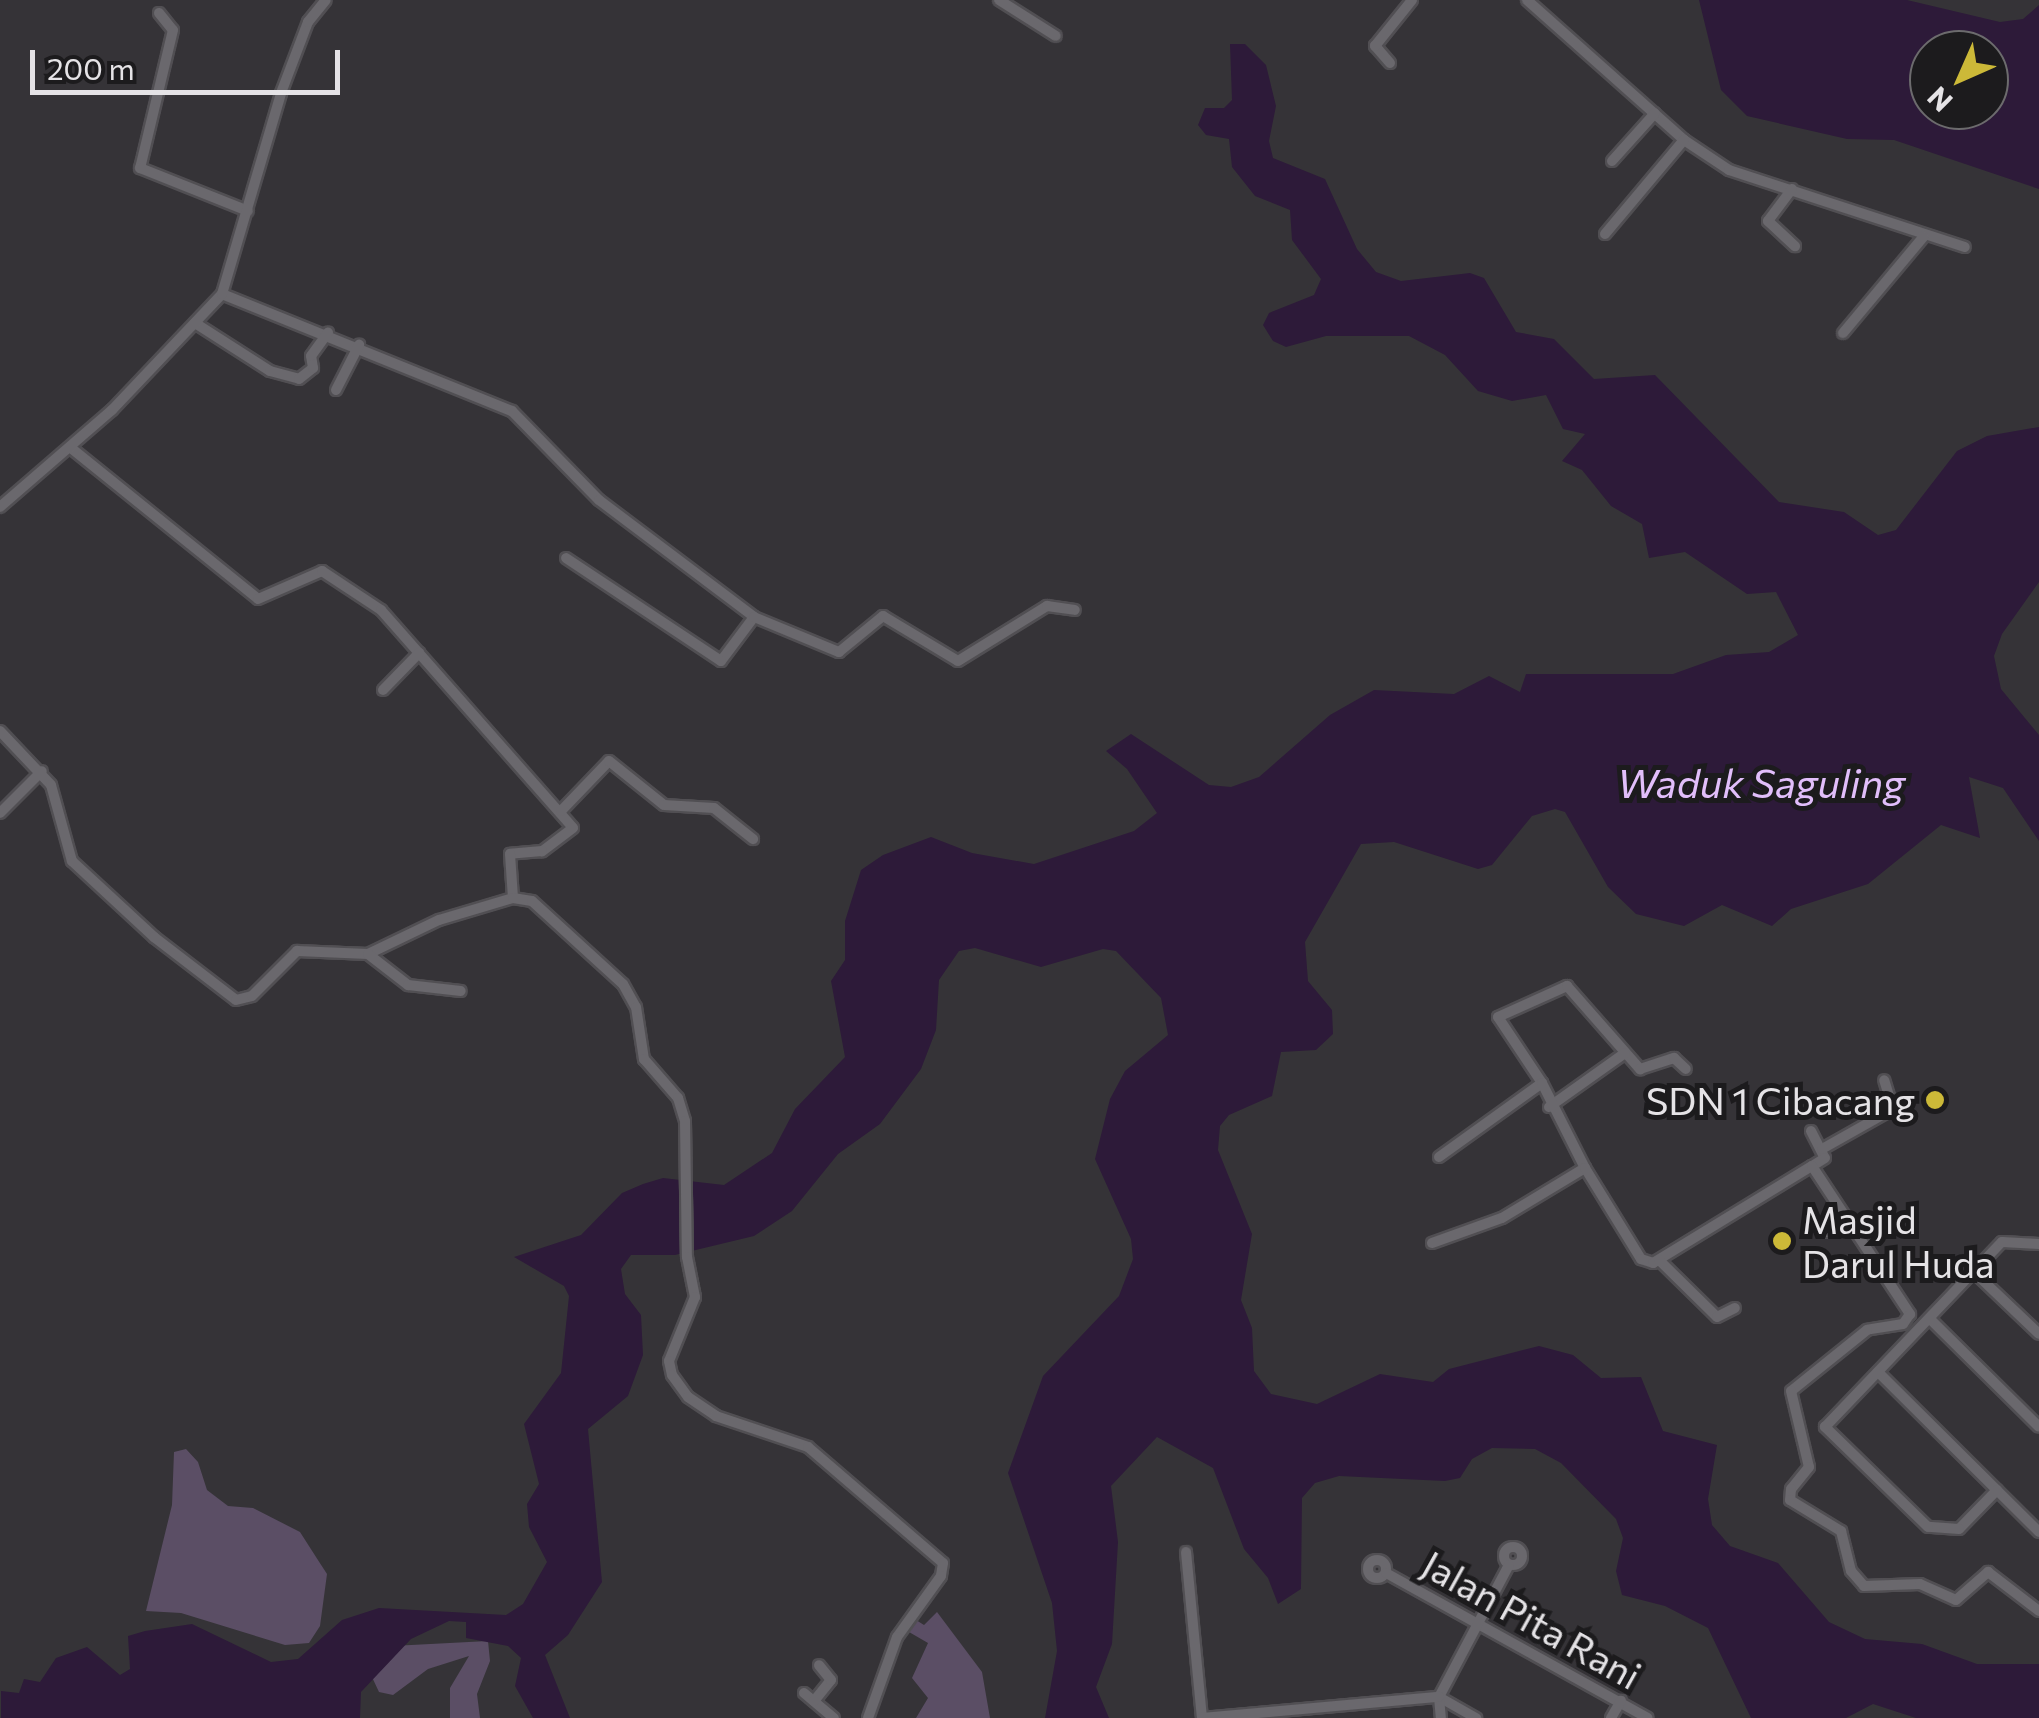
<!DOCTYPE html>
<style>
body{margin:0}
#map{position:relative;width:2039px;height:1718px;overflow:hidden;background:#353337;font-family:Commissioner,sans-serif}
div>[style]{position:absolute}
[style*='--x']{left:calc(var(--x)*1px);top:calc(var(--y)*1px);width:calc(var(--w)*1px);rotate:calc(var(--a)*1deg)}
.green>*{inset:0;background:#5b4e65}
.water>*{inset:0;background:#2d1a39}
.roads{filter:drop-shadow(2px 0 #514f53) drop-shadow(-2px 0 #514f53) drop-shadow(0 2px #514f53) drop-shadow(0 -2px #514f53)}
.minor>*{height:10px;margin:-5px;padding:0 5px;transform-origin:5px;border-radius:5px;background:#6a686d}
.minor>.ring{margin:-5px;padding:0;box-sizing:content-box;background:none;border:10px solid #6a686d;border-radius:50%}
.dots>*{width:28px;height:28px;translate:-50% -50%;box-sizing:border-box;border:5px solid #1c1b1d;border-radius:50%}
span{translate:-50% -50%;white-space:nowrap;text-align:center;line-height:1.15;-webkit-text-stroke:10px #1c1b1d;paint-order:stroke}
.poi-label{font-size:38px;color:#e5e3e6}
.right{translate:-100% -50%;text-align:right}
.left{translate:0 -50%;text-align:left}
.street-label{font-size:38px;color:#e5e3e6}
.water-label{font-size:40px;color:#e1befa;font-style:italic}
.north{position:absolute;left:1909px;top:30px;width:100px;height:100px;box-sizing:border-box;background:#1c1b1d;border:2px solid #6c6b6d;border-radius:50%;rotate:225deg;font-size:28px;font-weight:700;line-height:40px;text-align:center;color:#e5e3e6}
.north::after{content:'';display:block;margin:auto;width:35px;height:45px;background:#ccb938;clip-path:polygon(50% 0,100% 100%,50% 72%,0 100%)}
.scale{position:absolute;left:30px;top:50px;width:310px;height:45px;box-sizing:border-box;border:5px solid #e5e3e6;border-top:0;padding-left:12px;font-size:30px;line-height:35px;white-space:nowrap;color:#e5e3e6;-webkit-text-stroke:8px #1c1b1d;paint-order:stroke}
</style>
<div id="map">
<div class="green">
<i style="clip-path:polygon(186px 1449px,198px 1462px,207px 1490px,228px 1506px,253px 1508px,300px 1532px,316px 1557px,327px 1574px,320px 1626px,309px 1643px,285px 1645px,181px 1613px,146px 1611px,172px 1505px,174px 1452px)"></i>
<i style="clip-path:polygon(937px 1612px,982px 1672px,990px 1718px,916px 1718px,928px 1698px,912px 1678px,928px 1643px,909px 1632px,916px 1620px,924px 1625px)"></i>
<i style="clip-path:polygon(488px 1641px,490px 1661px,477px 1694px,480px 1718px,450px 1718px,450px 1688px,469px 1656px,428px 1669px,393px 1695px,379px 1692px,371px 1675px,392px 1646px)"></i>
</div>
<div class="water">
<i style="clip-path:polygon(evenodd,1699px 0,1907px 0,2000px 22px,2023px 19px,2039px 5px,2039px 189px,1894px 140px,1847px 139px,1747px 116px,1721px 90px,1699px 0,1989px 50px,1989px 110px,1929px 110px,1929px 50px,1989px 50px)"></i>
<i style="clip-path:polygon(1230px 44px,1245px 44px,1266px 65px,1276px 106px,1269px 141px,1273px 158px,1325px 179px,1357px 249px,1376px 272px,1401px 281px,1470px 273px,1484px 278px,1516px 332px,1554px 339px,1594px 379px,1655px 375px,1779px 502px,1844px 512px,1878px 535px,1896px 530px,1957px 451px,1987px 436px,2039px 427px,2039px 582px,2002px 634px,1994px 656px,2001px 689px,2039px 735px,2039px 841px,2003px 788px,1969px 777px,1980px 838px,1941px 825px,1868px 884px,1791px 909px,1772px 926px,1722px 905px,1684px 926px,1636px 914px,1608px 887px,1565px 812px,1555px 809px,1532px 816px,1492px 865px,1478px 869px,1394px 842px,1361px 844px,1305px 942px,1308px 981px,1332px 1010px,1333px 1034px,1316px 1050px,1281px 1052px,1272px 1096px,1229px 1115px,1220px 1126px,1218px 1150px,1252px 1234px,1241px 1300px,1252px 1328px,1254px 1371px,1271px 1394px,1317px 1404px,1380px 1374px,1433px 1382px,1449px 1369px,1539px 1346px,1573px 1355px,1601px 1378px,1641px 1377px,1663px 1431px,1717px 1445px,1708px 1499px,1712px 1525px,1730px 1546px,1778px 1563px,1829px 1622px,1865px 1639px,1922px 1644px,1977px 1664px,2039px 1664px,2039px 1718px,1916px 1718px,1873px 1704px,1846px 1718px,1751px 1718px,1708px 1628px,1665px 1606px,1622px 1595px,1616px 1571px,1623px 1538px,1616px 1519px,1561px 1463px,1535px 1449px,1492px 1448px,1472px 1459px,1460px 1478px,1445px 1481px,1339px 1476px,1315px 1483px,1302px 1498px,1301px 1589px,1278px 1604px,1268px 1578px,1244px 1549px,1213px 1468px,1157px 1437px,1111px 1486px,1118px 1542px,1112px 1644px,1096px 1687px,1109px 1718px,1045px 1718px,1057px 1651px,1052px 1603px,1008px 1473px,1043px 1376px,1119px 1296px,1133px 1259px,1131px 1239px,1095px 1159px,1110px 1099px,1125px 1071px,1168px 1035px,1161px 998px,1116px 951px,1103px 949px,1041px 967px,975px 948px,959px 951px,939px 980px,936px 1030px,921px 1069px,880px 1124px,838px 1154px,792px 1211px,754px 1236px,675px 1255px,631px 1255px,621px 1269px,625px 1294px,641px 1315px,643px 1355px,628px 1396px,588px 1429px,602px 1582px,568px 1635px,545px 1655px,570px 1718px,533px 1718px,515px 1686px,521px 1658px,508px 1646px,466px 1638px,466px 1622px,449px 1621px,411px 1639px,361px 1692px,360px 1718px,1px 1718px,1px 1691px,19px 1693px,24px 1679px,40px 1682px,56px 1658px,87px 1647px,120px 1675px,130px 1669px,128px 1636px,145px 1631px,192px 1624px,271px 1662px,298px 1659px,342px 1620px,379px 1608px,506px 1615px,523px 1604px,547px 1562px,529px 1527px,527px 1504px,539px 1484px,524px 1424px,561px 1373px,569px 1296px,564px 1286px,514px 1257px,581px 1235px,622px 1193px,643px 1184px,663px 1178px,724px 1185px,772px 1153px,795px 1109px,845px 1057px,831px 981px,845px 960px,845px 921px,861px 870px,883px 855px,931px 837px,972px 853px,1034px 864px,1134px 831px,1157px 813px,1127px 769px,1106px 751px,1131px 734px,1209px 785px,1231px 787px,1259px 777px,1330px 715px,1374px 690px,1454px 694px,1489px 676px,1520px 692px,1526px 674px,1673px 674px,1726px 655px,1769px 652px,1798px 635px,1776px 592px,1747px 594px,1685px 552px,1649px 558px,1642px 524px,1611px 506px,1582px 470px,1562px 461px,1585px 434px,1563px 429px,1546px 395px,1512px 401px,1478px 391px,1445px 355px,1409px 336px,1326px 336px,1286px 347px,1273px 341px,1263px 325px,1269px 313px,1314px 295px,1321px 279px,1292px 240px,1290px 210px,1255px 196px,1232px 167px,1229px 139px,1206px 135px,1198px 125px,1205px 108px,1224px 108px,1232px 100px)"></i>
</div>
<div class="roads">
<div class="minor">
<i style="--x:999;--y:0;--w:67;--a:32.3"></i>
<i style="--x:1527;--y:0;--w:210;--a:41.7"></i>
<i style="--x:1684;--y:140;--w:54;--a:33.7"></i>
<i style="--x:1729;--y:170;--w:248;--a:18.1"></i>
<i style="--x:159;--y:13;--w:22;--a:51"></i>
<i style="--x:173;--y:30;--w:142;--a:103.4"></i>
<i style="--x:140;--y:168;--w:116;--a:21.7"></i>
<i style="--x:1390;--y:63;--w:23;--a:-131"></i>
<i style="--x:1375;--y:46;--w:59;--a:-51.2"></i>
<i style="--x:1612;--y:161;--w:64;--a:-48.1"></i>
<i style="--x:1792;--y:189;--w:40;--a:127"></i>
<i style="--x:1768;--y:221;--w:37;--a:43"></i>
<i style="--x:1605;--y:234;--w:123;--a:-50"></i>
<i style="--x:222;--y:294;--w:313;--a:22"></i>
<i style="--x:512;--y:411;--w:124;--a:45.7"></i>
<i style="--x:599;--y:500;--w:194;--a:37"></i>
<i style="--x:754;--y:617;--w:55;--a:126.9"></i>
<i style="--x:721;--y:661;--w:186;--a:-146.4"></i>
<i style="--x:195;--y:323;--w:89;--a:32.6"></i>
<i style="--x:270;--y:371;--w:30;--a:15"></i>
<i style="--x:299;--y:379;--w:18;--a:-38"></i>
<i style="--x:313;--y:368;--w:12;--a:-99"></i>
<i style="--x:311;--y:356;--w:29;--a:-54"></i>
<i style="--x:1843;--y:333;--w:126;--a:-50.1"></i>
<i style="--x:336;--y:390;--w:51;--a:-62.9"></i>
<i style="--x:71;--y:448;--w:240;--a:38.9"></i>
<i style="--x:258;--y:599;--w:70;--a:-23.6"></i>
<i style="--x:322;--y:571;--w:71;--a:33.5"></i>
<i style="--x:381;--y:610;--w:290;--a:48.6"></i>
<i style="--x:573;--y:828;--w:39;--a:143"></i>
<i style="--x:542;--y:851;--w:32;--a:175"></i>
<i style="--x:510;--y:854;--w:44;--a:86.1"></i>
<i style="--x:0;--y:507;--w:148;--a:-40.9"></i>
<i style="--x:112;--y:410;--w:160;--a:-46.5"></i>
<i style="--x:222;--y:294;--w:209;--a:-73.6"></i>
<i style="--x:281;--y:93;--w:76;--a:-69.2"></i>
<i style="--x:308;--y:22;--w:28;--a:-51"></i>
<i style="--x:754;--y:617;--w:92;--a:22.4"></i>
<i style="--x:839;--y:652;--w:57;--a:-39.3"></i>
<i style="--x:883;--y:616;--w:87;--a:31"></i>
<i style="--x:958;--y:661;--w:105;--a:-31.7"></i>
<i style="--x:1047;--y:606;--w:28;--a:8"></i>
<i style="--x:383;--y:690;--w:52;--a:-45.8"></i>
<i style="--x:0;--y:731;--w:74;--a:46.6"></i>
<i style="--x:51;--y:785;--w:79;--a:74.6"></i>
<i style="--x:72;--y:861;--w:112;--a:42.8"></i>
<i style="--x:154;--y:937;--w:103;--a:37.5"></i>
<i style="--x:236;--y:1000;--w:16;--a:-14"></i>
<i style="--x:252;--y:996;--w:64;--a:-45"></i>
<i style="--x:297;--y:951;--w:71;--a:2.4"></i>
<i style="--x:368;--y:954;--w:79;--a:-25.6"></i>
<i style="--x:439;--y:920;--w:77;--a:-16.6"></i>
<i style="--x:513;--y:898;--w:19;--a:9"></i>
<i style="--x:532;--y:901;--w:123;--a:42.4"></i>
<i style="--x:623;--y:984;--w:26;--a:61"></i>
<i style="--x:636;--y:1007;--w:53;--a:81.3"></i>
<i style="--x:644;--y:1059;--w:52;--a:48.9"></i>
<i style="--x:678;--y:1098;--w:24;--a:73"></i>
<i style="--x:685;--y:1121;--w:136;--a:89.2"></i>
<i style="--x:687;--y:1257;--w:41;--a:78.7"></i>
<i style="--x:695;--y:1297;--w:69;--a:112.1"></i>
<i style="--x:669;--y:1361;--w:14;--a:78"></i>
<i style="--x:672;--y:1375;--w:27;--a:54"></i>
<i style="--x:688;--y:1397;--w:34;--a:34"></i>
<i style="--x:716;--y:1416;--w:97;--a:18.6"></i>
<i style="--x:808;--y:1447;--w:178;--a:40.7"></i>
<i style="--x:943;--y:1563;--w:13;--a:99"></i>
<i style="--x:941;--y:1576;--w:75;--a:125.8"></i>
<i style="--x:897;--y:1637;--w:86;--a:109.7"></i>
<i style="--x:561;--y:811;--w:69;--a:-46.2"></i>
<i style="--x:609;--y:761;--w:70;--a:38.7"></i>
<i style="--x:664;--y:805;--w:50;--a:3.4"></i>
<i style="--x:714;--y:808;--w:50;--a:38.5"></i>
<i style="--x:0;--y:813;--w:59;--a:-45"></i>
<i style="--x:368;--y:954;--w:51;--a:37.8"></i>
<i style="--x:408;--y:985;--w:53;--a:6.5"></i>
<i style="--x:1542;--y:1083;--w:79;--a:-123.7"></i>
<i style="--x:1498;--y:1017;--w:76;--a:-24.2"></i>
<i style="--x:1567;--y:986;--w:111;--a:48.7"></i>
<i style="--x:1640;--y:1069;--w:36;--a:-18"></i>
<i style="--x:1674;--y:1058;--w:16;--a:43"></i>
<i style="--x:1549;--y:1107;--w:93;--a:-35.4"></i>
<i style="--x:1811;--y:1131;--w:30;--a:63"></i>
<i style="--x:1825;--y:1158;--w:15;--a:148"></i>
<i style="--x:1822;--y:1149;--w:81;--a:-29.4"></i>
<i style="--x:1893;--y:1109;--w:30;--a:-107"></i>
<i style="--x:1439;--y:1157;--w:127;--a:-35.7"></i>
<i style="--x:1542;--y:1083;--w:95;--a:63.2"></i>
<i style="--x:1827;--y:1232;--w:21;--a:-39"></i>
<i style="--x:1432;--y:1243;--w:74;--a:-19.7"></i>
<i style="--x:1502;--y:1218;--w:97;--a:-31.1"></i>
<i style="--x:1585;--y:1168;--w:107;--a:58.4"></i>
<i style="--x:1641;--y:1259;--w:13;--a:18"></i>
<i style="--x:1653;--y:1263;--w:186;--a:-31.4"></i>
<i style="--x:1812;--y:1166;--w:178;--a:56.5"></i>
<i style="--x:1910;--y:1314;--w:12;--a:125"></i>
<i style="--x:1903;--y:1324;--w:36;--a:171"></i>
<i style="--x:1867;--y:1330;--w:97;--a:141.2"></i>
<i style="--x:1791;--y:1391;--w:78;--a:76.7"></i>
<i style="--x:1809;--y:1467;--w:28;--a:129"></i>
<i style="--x:1791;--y:1489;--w:11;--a:95"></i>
<i style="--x:1790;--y:1500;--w:60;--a:31.3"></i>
<i style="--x:1841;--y:1531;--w:41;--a:76"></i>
<i style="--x:1851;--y:1571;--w:20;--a:49"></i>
<i style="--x:1864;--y:1586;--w:56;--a:-2"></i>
<i style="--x:1920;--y:1584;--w:39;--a:24"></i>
<i style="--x:1956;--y:1600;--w:43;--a:-41.2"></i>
<i style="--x:1988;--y:1572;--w:64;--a:37.4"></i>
<i style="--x:1659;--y:1260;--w:81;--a:44.5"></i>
<i style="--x:1717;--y:1317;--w:20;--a:-27"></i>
<i style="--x:1975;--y:1273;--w:88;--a:43.6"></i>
<i style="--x:1930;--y:1319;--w:153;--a:44.7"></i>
<i style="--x:1878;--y:1372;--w:227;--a:44.8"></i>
<i style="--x:1997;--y:1490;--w:54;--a:134.3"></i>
<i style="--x:1959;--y:1529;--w:31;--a:-176"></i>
<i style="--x:1928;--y:1527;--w:144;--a:-135.8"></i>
<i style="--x:1825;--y:1427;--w:256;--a:-46.3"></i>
<i style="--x:2002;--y:1242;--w:37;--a:3"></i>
<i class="ring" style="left:1504px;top:1547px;width:8px;height:8px"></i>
<i style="--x:1186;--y:1552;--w:167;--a:84.5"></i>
<i class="ring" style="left:1368px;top:1560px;width:8px;height:8px"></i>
<i style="--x:1386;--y:1573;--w:299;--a:29"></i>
<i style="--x:804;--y:1693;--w:39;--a:40"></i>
<i style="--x:1439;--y:1697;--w:149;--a:-62.1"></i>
<i style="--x:1439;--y:1697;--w:43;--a:29.6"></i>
<i style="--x:1439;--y:1697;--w:21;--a:85"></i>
<i style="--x:814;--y:1701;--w:27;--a:-51"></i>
<i style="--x:831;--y:1680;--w:19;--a:-129"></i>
<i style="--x:1202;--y:1718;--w:238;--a:-5.1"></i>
<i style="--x:1611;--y:1718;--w:20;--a:-60"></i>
</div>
</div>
<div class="dots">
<i style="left:1935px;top:1100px;background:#ccb938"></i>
<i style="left:1782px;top:1241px;background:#ccb938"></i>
</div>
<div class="poi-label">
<span class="right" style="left:1915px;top:1100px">SDN 1 Cibacang</span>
<span class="left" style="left:1802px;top:1241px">Masjid<br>Darul Huda</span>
</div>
<div class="street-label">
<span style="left:1532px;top:1619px;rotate:29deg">Jalan Pita Rani</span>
</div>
<div class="water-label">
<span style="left:1761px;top:782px">Waduk Saguling</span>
</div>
<div class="north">N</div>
<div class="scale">200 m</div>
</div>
